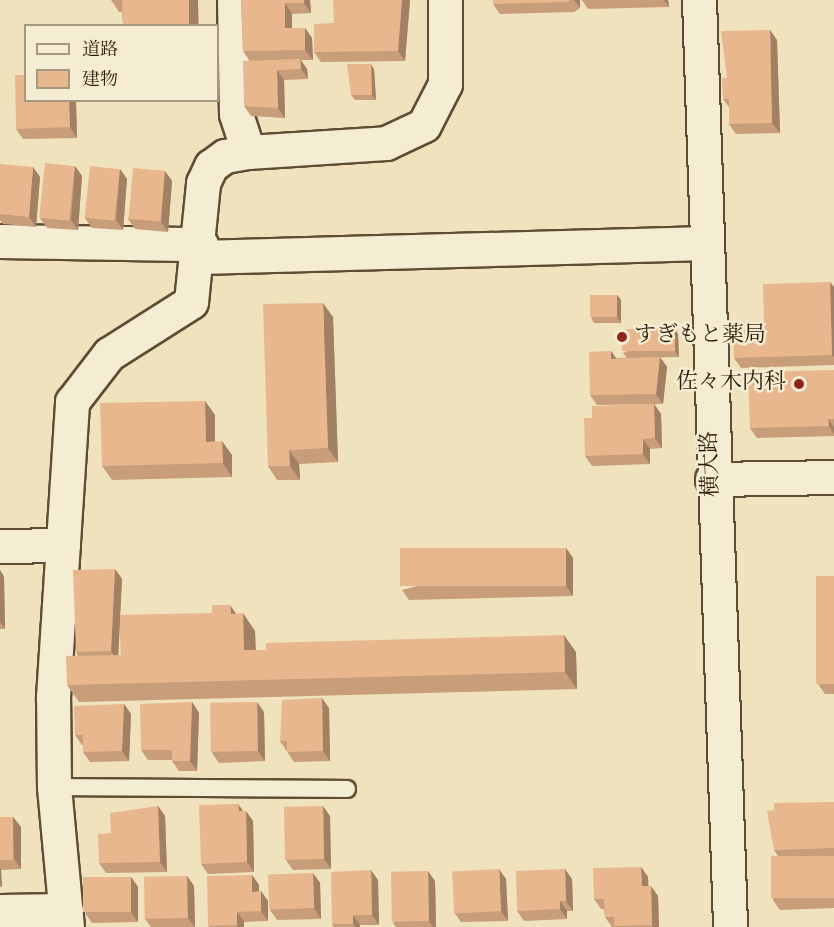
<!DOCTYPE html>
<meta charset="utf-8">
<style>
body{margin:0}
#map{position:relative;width:834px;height:927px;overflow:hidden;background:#efe2bd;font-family:"Sorts Mill Goudy","Noto Serif JP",serif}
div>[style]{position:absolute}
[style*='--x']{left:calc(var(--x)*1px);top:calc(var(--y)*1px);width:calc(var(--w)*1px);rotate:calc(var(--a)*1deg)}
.roads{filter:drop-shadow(2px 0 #5e4d33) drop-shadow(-2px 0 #5e4d33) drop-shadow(0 2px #5e4d33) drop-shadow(0 -2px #5e4d33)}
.lane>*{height:16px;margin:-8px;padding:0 8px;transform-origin:8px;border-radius:8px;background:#f5ecd4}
.street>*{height:33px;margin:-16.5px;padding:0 16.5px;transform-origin:16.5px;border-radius:16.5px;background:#f5ecd4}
.wall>*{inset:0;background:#c89d7a}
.shaded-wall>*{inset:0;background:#a28063;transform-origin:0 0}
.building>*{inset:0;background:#e8b78e;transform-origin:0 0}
.dots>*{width:16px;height:16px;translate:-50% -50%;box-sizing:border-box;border:3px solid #f5ecd4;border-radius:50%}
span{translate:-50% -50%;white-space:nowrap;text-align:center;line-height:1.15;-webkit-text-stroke:5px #f5ecd4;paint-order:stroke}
.poi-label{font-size:22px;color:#2e1b05}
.left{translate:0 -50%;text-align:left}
.right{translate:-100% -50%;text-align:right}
.street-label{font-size:22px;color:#2e1b05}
.legend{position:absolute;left:24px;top:24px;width:195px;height:78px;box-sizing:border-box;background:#f5ecd4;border:2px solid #a59881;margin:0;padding:8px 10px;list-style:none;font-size:18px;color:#2e1b05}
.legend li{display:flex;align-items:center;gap:12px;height:30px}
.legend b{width:30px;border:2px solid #a59881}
</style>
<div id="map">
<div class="roads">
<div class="lane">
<i style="--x:54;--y:787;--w:293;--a:0.4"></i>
</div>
<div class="street">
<i style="--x:234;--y:0;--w:114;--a:89"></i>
<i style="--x:236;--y:114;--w:40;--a:72"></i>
<i style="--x:699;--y:0;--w:928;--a:88.08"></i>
<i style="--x:0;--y:241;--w:201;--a:0.9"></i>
<i style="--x:200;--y:257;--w:506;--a:-1.58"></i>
<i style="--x:712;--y:479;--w:122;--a:-0.9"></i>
<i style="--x:0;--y:546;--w:63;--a:-0.9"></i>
<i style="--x:0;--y:911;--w:66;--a:-0.9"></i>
<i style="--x:67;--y:927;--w:141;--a:-95.3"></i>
<i style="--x:54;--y:787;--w:90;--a:-90.6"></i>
<i style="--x:53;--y:697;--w:296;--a:-86.3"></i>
<i style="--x:72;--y:402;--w:61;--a:-52.4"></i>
<i style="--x:109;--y:354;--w:97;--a:-32.4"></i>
<i style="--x:191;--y:302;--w:120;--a:-84.2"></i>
<i style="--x:203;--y:183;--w:19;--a:-65"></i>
<i style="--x:211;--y:166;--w:17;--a:-36"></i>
<i style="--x:225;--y:156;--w:23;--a:-10"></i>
<i style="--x:248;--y:152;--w:138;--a:-3.7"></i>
<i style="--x:386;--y:143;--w:42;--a:-25.3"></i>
<i style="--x:424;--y:125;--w:46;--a:-62.9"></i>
<i style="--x:445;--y:84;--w:84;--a:-90"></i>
</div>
</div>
<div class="wall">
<i style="clip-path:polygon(111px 0,198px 0,199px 26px,123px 24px,122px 12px,119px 12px)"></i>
<i style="clip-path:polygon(241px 0,310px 0,311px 13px,292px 14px,292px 28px,305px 28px,312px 38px,313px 60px,301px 60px,307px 69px,308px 79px,284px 80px,285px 118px,251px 116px,244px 106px,249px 60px,243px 51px)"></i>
<i style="clip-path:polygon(410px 0,405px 61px,321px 62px,314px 52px,334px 23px)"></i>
<i style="clip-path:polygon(493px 0,580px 0,580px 8px,574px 12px,500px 14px,493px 4px)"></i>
<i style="clip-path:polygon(582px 0,668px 0,669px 7px,588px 9px)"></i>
<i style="clip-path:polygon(777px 40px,780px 133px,736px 134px,729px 124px,729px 107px,723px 99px)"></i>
<i style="clip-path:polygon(374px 69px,376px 100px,355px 100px,351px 95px)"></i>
<i style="clip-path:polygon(26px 100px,75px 100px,76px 102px,77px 138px,23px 139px,16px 129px)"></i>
<i style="clip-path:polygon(0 164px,40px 177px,36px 227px,3px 224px,0 220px)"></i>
<i style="clip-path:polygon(75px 166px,82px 176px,78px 230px,47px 228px,40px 218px)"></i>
<i style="clip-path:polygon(120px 169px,127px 179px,123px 230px,92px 228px,85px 218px)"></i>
<i style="clip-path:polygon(165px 171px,172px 181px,168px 232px,135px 229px,128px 219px)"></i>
<i style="clip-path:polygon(834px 287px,834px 365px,741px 368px,734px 358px,764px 321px)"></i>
<i style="clip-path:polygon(617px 295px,621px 300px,621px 323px,594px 323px,591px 318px)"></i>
<i style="clip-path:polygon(333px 317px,338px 462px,299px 464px,300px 480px,277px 480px,268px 466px)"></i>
<i style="clip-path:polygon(675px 329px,678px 334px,679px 357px,627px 358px,623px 353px)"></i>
<i style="clip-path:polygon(611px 351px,616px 358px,660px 357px,667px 367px,663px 404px,597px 405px,590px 395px)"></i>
<i style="clip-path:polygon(834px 370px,834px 436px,757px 438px,750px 428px)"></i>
<i style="clip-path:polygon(205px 401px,215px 415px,215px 441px,232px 455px,232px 477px,112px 480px,102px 466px)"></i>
<i style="clip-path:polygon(654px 404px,661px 414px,662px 448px,650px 449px,650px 464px,592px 466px,585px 456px,592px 418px)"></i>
<i style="clip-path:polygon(566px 548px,573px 558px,573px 596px,409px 600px,402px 590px)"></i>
<i style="clip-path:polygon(evenodd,115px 569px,122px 579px,120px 615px,237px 614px,255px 631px,256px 650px,576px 652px,577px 689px,79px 702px,67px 685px,78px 656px,76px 652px,115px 569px,120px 620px,121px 655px,118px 655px,120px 620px)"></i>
<i style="clip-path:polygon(0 570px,4px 577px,5px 629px,0 629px)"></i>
<i style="clip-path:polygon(834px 576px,834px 694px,825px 694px,818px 684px)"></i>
<i style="clip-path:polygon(192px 702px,199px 713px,197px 771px,179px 771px,172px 761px,172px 760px,148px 760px,141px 750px)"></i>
<i style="clip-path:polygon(124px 704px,131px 714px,129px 761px,90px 762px,83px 752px,83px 745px,82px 745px,75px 735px)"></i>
<i style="clip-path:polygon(329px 708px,330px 761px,294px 762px,280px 741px)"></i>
<i style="clip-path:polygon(264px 712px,265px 761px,219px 763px,212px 753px)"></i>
<i style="clip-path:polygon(834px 802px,834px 908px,780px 910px,773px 900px,779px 858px,774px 850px,774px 810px)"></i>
<i style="clip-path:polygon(238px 804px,243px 811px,253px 821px,254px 872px,208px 874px,201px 864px)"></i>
<i style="clip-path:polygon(158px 806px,165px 816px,167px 872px,106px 873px,99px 863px,111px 833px)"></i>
<i style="clip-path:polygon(330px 816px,331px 869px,293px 870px,286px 860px)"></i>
<i style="clip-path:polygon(0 817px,13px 817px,21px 827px,21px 869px,1px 870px,2px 887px,0 887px)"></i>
<i style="clip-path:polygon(641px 867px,648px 877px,648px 886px,658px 896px,659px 927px,612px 927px,605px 917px,604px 909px,601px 909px,594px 899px)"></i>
<i style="clip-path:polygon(313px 873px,320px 883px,321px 919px,277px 920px,270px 910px)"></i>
<i style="clip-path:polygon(252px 875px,259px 885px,259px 891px,261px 891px,268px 901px,268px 921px,244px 922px,244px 927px,209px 927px,208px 926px)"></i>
<i style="clip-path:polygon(187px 876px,194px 886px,195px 927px,151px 927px,145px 919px)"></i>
<i style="clip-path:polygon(131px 877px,138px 887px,138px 922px,92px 923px,85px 913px)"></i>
<i style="clip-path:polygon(506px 879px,508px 921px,461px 922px,454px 912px)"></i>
<i style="clip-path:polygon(572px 879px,573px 911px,567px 911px,567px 919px,524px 921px,517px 911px)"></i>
<i style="clip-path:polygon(378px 880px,379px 925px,360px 925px,360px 927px,334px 927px,332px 924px)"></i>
<i style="clip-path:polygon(435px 881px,436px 927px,396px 927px,393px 923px)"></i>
</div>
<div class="shaded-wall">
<i style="left:189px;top:0;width:9px;height:26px"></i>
<i style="clip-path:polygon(304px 0,310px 0,311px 13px,304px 3px)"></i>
<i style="clip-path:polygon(402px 0,410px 0,405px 61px,398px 51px)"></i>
<i style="clip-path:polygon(574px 0,580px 0,580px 8px)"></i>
<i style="clip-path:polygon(664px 0,668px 0,669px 7px)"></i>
<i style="clip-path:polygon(285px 3px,292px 14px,292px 38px,285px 28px)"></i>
<i style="clip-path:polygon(305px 28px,312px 38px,313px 60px,305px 50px)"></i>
<i style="clip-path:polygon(770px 30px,777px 40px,780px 133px,772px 123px)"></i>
<i style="clip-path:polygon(300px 59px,307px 69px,308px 79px,301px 69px)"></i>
<i style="clip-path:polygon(371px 64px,374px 69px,376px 100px,372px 95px)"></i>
<i style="clip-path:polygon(277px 70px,284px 80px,285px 118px,278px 108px)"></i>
<i style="clip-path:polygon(69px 100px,75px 100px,76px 102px,77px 138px,70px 127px)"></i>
<i style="clip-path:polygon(75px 166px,82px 176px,78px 230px,71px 220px)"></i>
<i style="clip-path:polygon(33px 167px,40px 177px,36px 227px,29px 217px)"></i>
<i style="clip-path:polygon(120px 169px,127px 179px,123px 230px,116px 220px)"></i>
<i style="clip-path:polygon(165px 171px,172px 181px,168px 232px,161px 222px)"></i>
<i style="clip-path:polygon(830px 282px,834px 287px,834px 357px,832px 355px)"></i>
<i style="clip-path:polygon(617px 295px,621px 300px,621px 323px,617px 317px)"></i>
<i style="clip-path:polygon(323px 303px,333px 317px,338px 462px,328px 448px)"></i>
<i style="clip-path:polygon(675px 329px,678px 334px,679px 357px,675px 351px)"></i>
<i style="clip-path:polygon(611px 351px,618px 361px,611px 359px)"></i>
<i style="clip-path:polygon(660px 357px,667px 367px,663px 404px,656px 394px)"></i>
<i style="clip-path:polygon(205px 401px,215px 415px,215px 456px,206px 442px)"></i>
<i style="clip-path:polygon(654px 404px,661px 414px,662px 448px,655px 438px)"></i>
<i style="clip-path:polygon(828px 419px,834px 427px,834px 434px,829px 426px)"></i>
<i style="clip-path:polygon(643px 439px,650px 449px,650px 464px,643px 454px)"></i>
<i style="clip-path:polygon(222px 441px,232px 455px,232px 477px,223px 463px)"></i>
<i style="clip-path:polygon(289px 450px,299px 464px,300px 480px,290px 466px)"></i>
<i style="clip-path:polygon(566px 548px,573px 558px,573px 596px,566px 586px)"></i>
<i style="clip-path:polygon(115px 569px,122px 579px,118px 661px,111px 651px)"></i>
<i style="clip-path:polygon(0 570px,4px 577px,5px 629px,0 622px)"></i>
<i style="clip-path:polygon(230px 605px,242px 622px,231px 614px)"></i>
<i style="clip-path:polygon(243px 613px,255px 631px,256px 667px,244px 650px)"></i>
<i style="clip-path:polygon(564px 635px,576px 652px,577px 689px,565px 672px)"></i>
<i style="clip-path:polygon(322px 698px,329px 708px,330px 761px,323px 751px)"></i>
<i style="clip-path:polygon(192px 702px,199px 713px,197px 771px,190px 761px)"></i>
<i style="clip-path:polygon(257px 702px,264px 712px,265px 761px,258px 751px)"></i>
<i style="clip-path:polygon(124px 704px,131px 714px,129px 761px,122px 751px)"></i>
<i style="clip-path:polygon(238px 804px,245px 814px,239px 811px)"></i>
<i style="clip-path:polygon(158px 806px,165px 816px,167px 872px,160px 862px)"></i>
<i style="clip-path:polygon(323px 806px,330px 816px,331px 869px,324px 859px)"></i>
<i style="clip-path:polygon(246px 811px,253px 821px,254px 872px,247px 862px)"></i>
<i style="clip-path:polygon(13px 817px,21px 827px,21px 869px,14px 859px)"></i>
<i style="clip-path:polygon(641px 867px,648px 877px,649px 896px,642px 886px)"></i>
<i style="clip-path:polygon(0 868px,1px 870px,2px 887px,0 884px)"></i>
<i style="clip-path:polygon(499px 869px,506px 879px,508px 921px,501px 911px)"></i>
<i style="clip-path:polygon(565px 869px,572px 879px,573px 911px,566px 901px)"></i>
<i style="clip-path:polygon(371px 870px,378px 880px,379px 925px,372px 915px)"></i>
<i style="clip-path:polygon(428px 871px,435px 881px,436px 927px,433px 927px,429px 921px)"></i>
<i style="clip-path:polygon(313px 873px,320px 883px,321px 919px,314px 908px)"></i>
<i style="clip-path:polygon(252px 875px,259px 885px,259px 902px,252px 892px)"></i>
<i style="clip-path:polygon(187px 876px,194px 886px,195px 927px,188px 918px)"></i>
<i style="clip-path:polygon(131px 877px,138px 887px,138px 922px,131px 912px)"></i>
<i style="clip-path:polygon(651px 886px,658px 896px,659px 927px,654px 927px,652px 925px)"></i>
<i style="clip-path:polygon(261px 891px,268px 901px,268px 921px,261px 911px)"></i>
<i style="clip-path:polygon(560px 901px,567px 911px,567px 919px,560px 909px)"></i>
<i style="clip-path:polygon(237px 912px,244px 922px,244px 927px,238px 927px,237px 925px)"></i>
<i style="clip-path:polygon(353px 915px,360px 925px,360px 927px,356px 927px,353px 924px)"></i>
</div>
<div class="building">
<i style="clip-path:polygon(122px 0,189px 0,189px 26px,115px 26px,115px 24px,123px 24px)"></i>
<i style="clip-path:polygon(241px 0,304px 0,304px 3px,285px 3px,285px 28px,305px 28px,305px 50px,243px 51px)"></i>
<i style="clip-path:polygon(333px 0,402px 0,398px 51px,314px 52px,314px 24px,334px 23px)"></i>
<i style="clip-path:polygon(493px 0,570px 0,567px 2px,493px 4px)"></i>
<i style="clip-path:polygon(770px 30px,772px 123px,729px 124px,729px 99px,723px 99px,722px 78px,727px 78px,721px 31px)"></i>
<i style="clip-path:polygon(300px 59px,301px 69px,277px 70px,278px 108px,244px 106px,243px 61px)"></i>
<i style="clip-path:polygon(347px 64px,371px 64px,372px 95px,351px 95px)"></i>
<i style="clip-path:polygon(15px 75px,26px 75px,26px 100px,69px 100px,70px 127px,16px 129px)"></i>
<i style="left:45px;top:163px;width:30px;height:55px;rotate:6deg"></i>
<i style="clip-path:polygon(0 164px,33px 167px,29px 217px,0 214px)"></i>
<i style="left:90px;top:166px;width:30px;height:52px;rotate:6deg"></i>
<i style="left:133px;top:168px;width:32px;height:51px;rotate:5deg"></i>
<i style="clip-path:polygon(830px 282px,832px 355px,734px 358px,733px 322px,764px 321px,763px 284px)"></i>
<i style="left:617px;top:295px;width:22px;height:27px;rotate:90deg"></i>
<i style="clip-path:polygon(323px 303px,328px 448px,289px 450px,290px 466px,268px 466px,263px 304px)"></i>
<i style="left:675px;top:329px;width:22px;height:53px;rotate:90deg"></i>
<i style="clip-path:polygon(611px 351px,611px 359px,660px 357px,656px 394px,590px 395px,589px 352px)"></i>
<i style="clip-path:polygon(834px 370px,834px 419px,828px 419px,829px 426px,750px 428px,748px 372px)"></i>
<i style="clip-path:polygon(205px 401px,206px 442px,222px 441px,223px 463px,102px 466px,100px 403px)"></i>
<i style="clip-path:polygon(654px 404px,655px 438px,643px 439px,643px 454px,585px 456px,584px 418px,592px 418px,592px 406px)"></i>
<i style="left:566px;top:548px;width:38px;height:166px;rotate:90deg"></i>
<i style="clip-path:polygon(115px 569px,111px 651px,76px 652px,73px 570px)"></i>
<i style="left:834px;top:576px;width:108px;height:18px;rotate:90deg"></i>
<i style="clip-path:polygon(212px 605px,230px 605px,231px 614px,243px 613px,244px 650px,266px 650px,266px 643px,564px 635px,565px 672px,67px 685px,66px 656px,121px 655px,120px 615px,212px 613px)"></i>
<i style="clip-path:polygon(322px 698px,323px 751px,287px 752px,287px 741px,280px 741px,282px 700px)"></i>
<i style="clip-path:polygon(192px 702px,190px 761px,172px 761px,172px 750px,141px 750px,140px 704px)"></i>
<i style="left:257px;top:702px;width:49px;height:47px;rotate:89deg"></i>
<i style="clip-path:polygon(124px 704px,122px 751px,83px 752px,83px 735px,75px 735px,74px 706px)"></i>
<i style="clip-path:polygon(834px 802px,834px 848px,774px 850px,767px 811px,774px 810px,774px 803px)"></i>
<i style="clip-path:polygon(238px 804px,239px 811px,246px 811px,247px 862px,201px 864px,199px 805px)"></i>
<i style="clip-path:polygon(158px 806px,160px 862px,99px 863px,98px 834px,111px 833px,110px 813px)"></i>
<i style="left:323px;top:806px;width:53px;height:39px;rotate:89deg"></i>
<i style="left:0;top:817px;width:13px;height:43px"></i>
<i style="left:834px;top:856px;width:42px;height:63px;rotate:90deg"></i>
<i style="clip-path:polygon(641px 867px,642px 886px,651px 886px,652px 925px,614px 926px,614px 917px,605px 917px,604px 899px,594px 899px,593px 868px)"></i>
<i style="left:499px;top:869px;width:42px;height:47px;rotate:87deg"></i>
<i style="clip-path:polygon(565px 869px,566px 901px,560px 901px,560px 909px,517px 911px,516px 871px)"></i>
<i style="clip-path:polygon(371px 870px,372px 915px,353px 915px,353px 924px,332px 924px,331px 872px)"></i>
<i style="left:428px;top:871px;width:50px;height:37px;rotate:89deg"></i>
<i style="left:313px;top:873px;width:35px;height:45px;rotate:88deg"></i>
<i style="clip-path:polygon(252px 875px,252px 892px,261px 891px,261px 911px,237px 912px,237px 925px,208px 926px,207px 876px)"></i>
<i style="left:187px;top:876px;width:42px;height:43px;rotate:89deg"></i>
<i style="left:131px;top:877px;width:35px;height:48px;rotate:90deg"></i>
</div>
<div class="dots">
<i style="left:622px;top:337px;background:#8f2418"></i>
<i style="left:799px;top:384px;background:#8f2418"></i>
</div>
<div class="poi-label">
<span class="left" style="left:634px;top:337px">すぎもと薬局</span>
<span class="right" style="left:786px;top:384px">佐々木内科</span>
</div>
<div class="street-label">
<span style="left:712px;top:464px;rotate:-92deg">横大路</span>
</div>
<ul class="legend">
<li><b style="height:8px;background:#f5ecd4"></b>道路</li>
<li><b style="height:16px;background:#e8b78e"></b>建物</li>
</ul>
</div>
